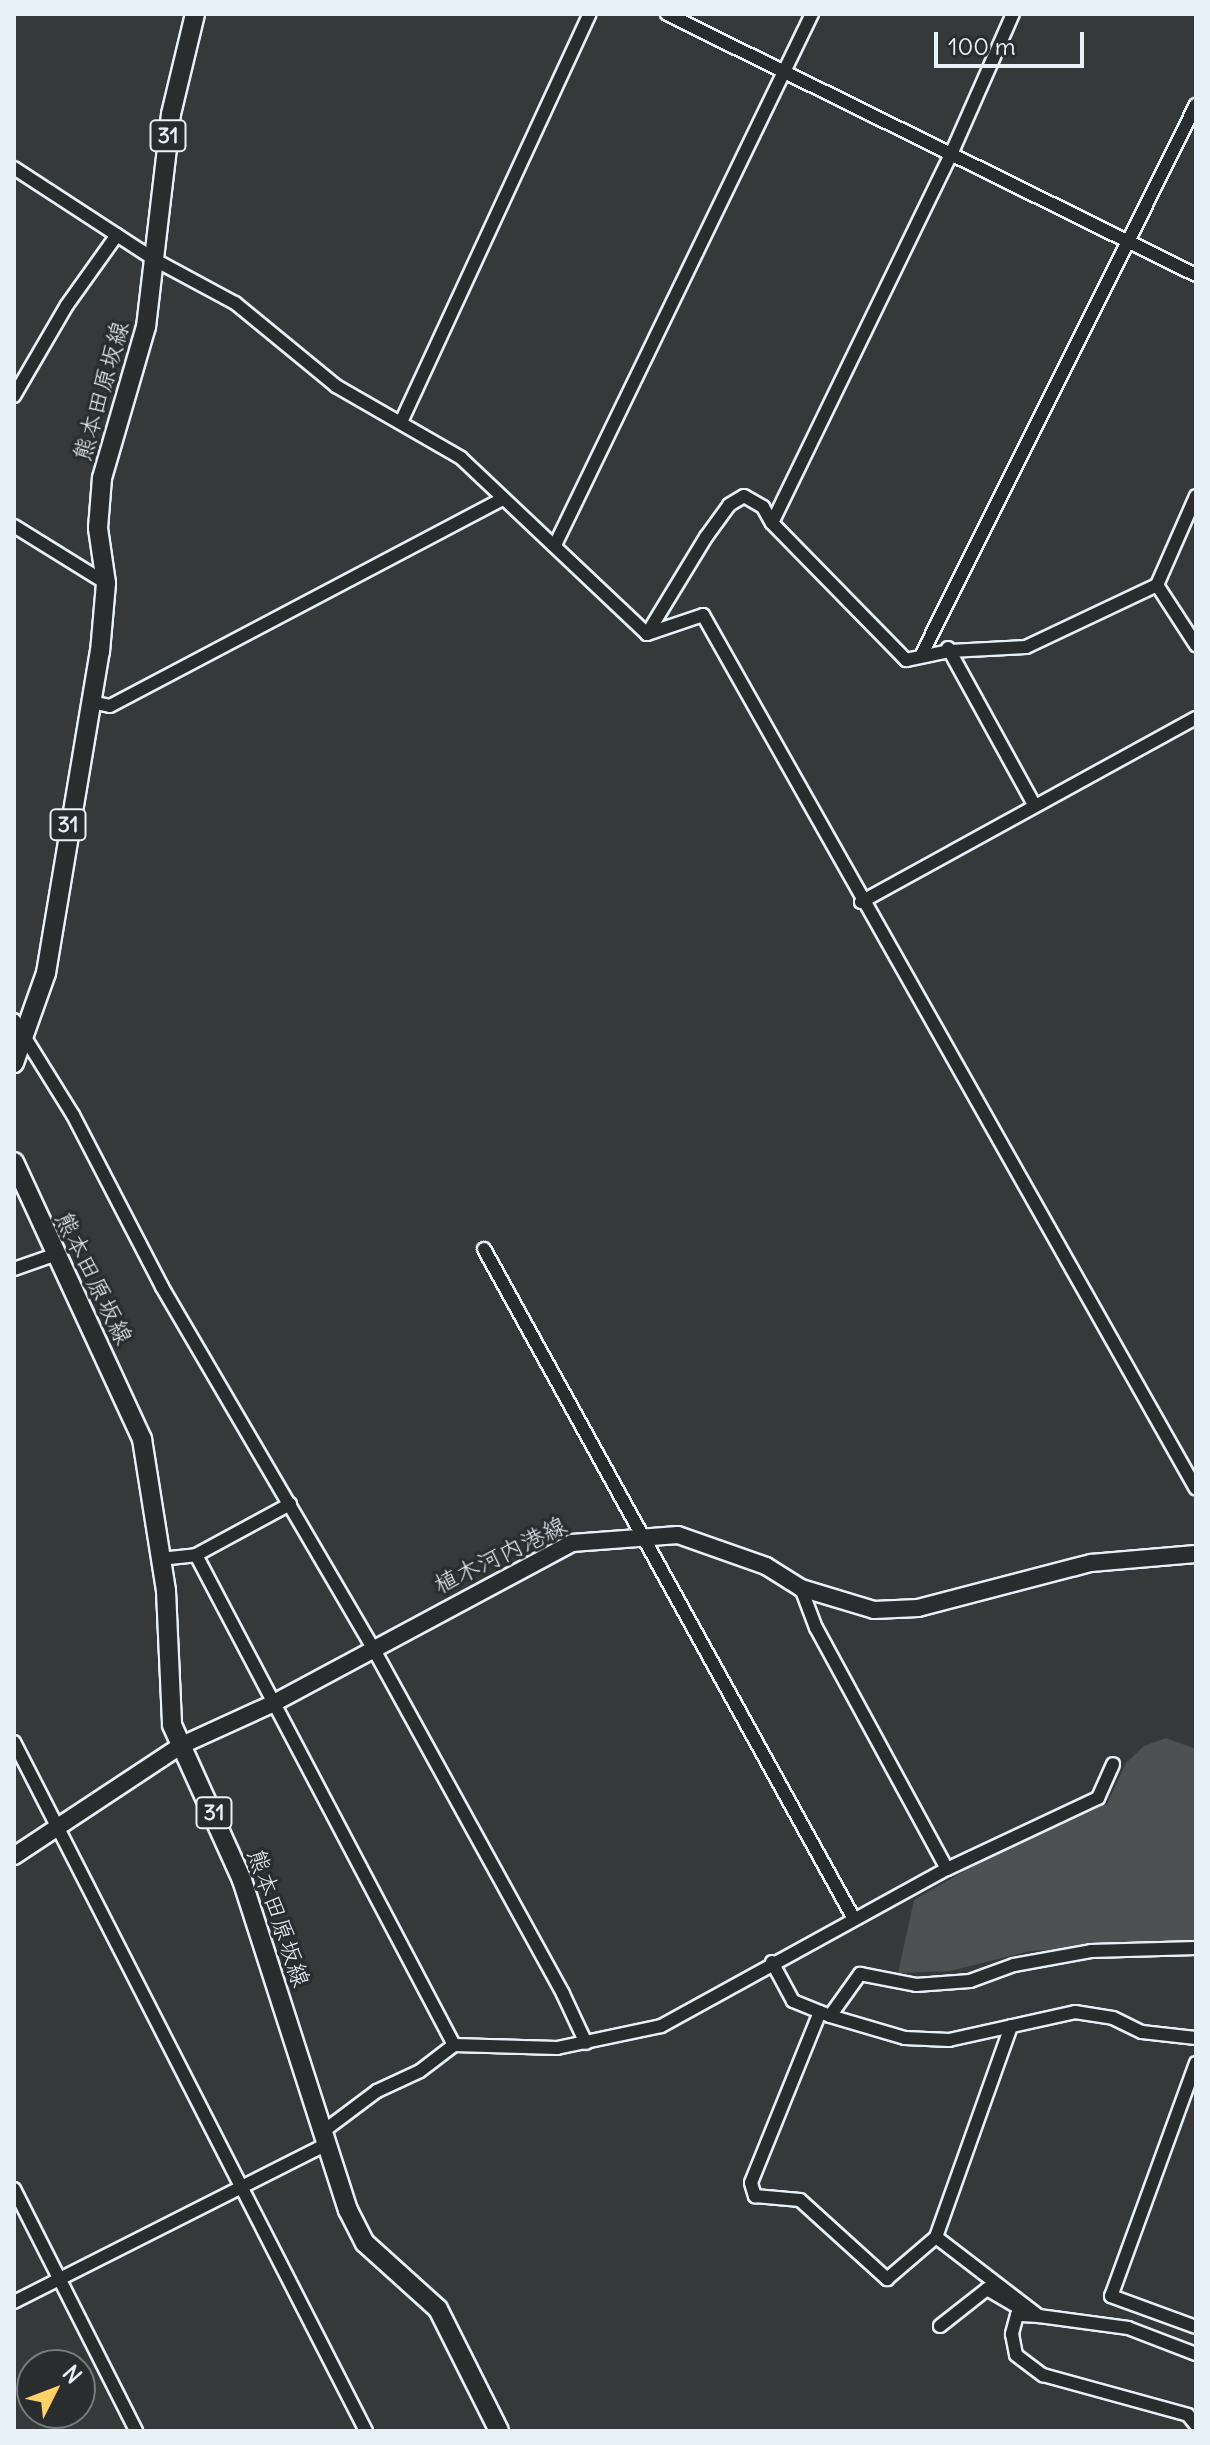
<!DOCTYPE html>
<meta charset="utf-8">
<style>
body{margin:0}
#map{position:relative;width:1210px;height:2445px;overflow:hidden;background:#35393a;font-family:Delius,"Klee One",sans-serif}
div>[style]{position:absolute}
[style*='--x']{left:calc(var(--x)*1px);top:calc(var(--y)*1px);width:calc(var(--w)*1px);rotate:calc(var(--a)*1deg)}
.green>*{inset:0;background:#4d5152}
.roads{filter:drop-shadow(2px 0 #e8f1f8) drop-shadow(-2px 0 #e8f1f8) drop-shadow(0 2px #e8f1f8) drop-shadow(0 -2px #e8f1f8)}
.street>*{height:12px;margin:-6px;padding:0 6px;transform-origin:6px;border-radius:6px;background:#2a2d2e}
.secondary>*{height:16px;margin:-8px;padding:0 8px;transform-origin:8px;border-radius:8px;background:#2a2d2e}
.primary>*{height:18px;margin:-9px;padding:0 9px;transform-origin:9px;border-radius:9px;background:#2a2d2e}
span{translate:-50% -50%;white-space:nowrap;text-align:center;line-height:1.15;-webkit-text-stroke:7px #2a2d2e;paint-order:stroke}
.shield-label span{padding:2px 6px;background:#2a2d2e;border:2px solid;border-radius:6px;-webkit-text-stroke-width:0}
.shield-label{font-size:22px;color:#e8f1f8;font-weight:700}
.street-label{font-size:24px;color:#e8f1f8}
.frame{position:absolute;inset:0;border:16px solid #e8f1f8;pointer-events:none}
.north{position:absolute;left:16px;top:2349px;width:80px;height:80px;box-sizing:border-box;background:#2a2d2e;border:2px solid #767b7f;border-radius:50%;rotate:48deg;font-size:22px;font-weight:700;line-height:32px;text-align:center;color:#e8f1f8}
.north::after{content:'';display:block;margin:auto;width:28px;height:36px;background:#ffd166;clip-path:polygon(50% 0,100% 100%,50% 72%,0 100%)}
.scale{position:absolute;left:934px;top:32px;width:150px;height:36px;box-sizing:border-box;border:4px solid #e8f1f8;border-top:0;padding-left:10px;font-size:24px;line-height:28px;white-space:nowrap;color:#e8f1f8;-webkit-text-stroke:6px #2a2d2e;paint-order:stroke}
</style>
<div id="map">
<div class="green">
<i style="clip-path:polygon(1166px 1738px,1196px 1749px,1196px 1940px,1030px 1951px,950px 1971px,898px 1973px,914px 1900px,1059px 1817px,1107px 1804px,1126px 1763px,1144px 1746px)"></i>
</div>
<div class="roads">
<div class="street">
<i style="--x:667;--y:14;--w:590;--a:26.26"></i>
<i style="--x:14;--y:168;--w:168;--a:33.1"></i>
<i style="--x:155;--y:260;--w:91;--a:28.3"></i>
<i style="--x:235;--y:303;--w:131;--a:39.4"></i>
<i style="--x:336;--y:386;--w:144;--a:29.9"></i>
<i style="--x:461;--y:458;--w:256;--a:43.4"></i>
<i style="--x:647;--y:634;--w:114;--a:-58.7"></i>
<i style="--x:706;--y:537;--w:39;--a:-54"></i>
<i style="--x:729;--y:505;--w:17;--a:-31"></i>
<i style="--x:744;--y:496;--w:22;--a:30"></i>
<i style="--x:763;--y:507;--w:18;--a:61"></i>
<i style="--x:772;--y:523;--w:192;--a:45.6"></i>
<i style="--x:906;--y:660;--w:45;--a:-11.6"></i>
<i style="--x:950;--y:651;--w:76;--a:-3"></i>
<i style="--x:1026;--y:647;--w:145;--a:-25.3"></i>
<i style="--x:1157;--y:585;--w:97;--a:-66.3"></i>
<i style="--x:14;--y:396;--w:105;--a:-59.8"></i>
<i style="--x:67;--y:305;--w:86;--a:-54.5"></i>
<i style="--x:402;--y:420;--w:447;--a:-65.2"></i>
<i style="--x:772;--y:523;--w:412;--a:-64.1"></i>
<i style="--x:952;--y:152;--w:151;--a:-66.2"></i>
<i style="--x:14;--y:526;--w:108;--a:31.8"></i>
<i style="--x:556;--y:543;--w:588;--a:-64.18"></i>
<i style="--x:1157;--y:585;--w:72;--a:57"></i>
<i style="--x:647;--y:634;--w:59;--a:-18.7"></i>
<i style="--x:703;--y:615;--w:1003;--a:60.57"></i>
<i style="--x:948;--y:648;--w:180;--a:61.2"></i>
<i style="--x:921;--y:656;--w:616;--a:-63.48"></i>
<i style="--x:91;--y:702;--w:19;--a:12"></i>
<i style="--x:110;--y:706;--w:444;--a:-27.8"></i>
<i style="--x:861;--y:902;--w:382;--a:-28.8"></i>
<i style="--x:14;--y:1020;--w:112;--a:58.2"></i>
<i style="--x:73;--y:1115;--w:194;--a:62.6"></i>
<i style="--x:162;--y:1287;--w:418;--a:59.7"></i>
<i style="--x:373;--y:1648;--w:395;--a:61.2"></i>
<i style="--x:563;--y:1994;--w:54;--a:64.9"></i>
<i style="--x:484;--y:1249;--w:765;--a:61.09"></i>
<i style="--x:14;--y:1269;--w:42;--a:-19.3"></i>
<i style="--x:196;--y:1555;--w:554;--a:62.23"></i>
<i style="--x:160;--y:1559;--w:36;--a:-6"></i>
<i style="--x:196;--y:1555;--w:107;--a:-28.5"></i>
<i style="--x:14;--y:1742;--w:774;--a:62.94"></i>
<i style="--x:947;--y:1869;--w:167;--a:-25.2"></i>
<i style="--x:1098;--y:1798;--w:37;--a:-66"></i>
<i style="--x:772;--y:1962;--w:44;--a:61.7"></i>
<i style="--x:793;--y:2001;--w:40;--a:22"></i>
<i style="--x:830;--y:2016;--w:52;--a:-54.5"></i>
<i style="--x:860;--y:1974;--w:57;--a:11.1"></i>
<i style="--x:916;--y:1985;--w:54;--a:-4.2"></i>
<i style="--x:970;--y:1981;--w:47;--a:-20"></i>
<i style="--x:1014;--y:1965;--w:78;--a:-10.3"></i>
<i style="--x:1091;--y:1951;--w:105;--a:-1.6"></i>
<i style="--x:820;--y:2012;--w:184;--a:112"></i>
<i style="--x:751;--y:2183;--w:14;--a:73"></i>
<i style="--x:755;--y:2196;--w:45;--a:5.1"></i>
<i style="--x:800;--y:2200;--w:118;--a:42.2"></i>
<i style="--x:887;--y:2279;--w:65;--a:-40.6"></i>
<i style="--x:936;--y:2237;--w:224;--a:-70.4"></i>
<i style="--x:830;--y:2016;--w:78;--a:16.3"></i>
<i style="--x:905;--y:2038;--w:44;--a:2.6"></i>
<i style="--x:949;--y:2040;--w:129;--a:-12.5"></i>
<i style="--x:1075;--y:2012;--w:38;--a:9"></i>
<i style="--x:1113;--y:2018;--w:32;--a:26"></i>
<i style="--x:1142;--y:2032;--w:54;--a:6.3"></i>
<i style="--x:1196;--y:2063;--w:248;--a:110"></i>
<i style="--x:1111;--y:2296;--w:90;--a:20"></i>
<i style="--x:321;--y:2133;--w:70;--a:-36.9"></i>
<i style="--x:377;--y:2091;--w:47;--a:-24.9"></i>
<i style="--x:420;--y:2071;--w:43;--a:-37.4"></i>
<i style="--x:454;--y:2045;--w:103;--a:1.7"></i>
<i style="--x:557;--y:2048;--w:106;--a:-11.9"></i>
<i style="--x:661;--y:2026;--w:326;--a:-28.8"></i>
<i style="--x:947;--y:1869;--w:274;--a:-118.5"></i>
<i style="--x:816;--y:1628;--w:43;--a:-110.6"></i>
<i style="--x:14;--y:2189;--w:271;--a:63.2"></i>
<i style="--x:936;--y:2237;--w:130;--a:37.5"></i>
<i style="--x:1039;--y:2316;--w:90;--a:7.7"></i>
<i style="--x:1128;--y:2328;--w:73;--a:20.9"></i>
<i style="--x:14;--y:2302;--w:348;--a:-26.8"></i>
<i style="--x:1039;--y:2316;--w:22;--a:-177"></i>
<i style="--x:1017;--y:2315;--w:20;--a:105"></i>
<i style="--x:1012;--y:2334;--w:21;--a:79"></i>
<i style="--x:1016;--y:2355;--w:34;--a:37"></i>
<i style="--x:1043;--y:2375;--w:150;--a:15.4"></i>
<i style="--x:1188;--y:2415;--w:13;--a:51"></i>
<i style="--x:940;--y:2326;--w:60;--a:-38.2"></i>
<i style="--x:987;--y:2289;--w:48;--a:30.3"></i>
</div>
<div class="secondary">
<i style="--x:14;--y:1856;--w:201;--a:-33.5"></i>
<i style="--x:182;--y:1745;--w:99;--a:-24.5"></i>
<i style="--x:272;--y:1704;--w:340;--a:-28.2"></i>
<i style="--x:572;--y:1543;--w:106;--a:-4.3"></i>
<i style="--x:678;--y:1535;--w:93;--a:19.4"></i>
<i style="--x:766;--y:1566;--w:41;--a:32.2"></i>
<i style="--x:801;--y:1588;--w:76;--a:16.8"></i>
<i style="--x:874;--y:1610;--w:44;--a:-2.6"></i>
<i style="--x:918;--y:1608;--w:179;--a:-14.6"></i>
<i style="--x:1091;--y:1563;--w:105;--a:-4.9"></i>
</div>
<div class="primary">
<i style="--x:14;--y:1063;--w:96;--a:-70.4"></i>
<i style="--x:46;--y:973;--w:326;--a:-80.5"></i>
<i style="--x:100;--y:652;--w:69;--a:-85"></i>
<i style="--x:106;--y:583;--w:56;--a:-98.3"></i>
<i style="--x:98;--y:528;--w:50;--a:-85.4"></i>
<i style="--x:102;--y:478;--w:157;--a:-73.8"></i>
<i style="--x:146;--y:327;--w:214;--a:-83.3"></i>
<i style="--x:171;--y:114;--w:103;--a:-76.5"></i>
<i style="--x:14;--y:1162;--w:305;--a:65.2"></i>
<i style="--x:142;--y:1439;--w:154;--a:81"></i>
<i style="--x:166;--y:1591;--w:134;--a:87.4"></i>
<i style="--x:172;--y:1725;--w:170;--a:65.7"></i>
<i style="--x:242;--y:1880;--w:347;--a:72.2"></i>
<i style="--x:348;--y:2210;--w:37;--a:63"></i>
<i style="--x:365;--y:2243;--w:98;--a:42.1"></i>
<i style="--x:438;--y:2309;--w:136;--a:63.4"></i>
</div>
</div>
<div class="shield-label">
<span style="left:168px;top:136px">31</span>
<span style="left:68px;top:825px">31</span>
<span style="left:214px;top:1813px">31</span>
</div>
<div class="street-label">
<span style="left:101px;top:391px;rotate:-74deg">熊本田原坂線</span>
<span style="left:94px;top:1278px;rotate:64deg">熊本田原坂線</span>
<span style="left:500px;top:1555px;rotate:-26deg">植木河内港線</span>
<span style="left:279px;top:1918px;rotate:71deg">熊本田原坂線</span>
</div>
<div class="frame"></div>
<div class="north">N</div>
<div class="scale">100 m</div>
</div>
